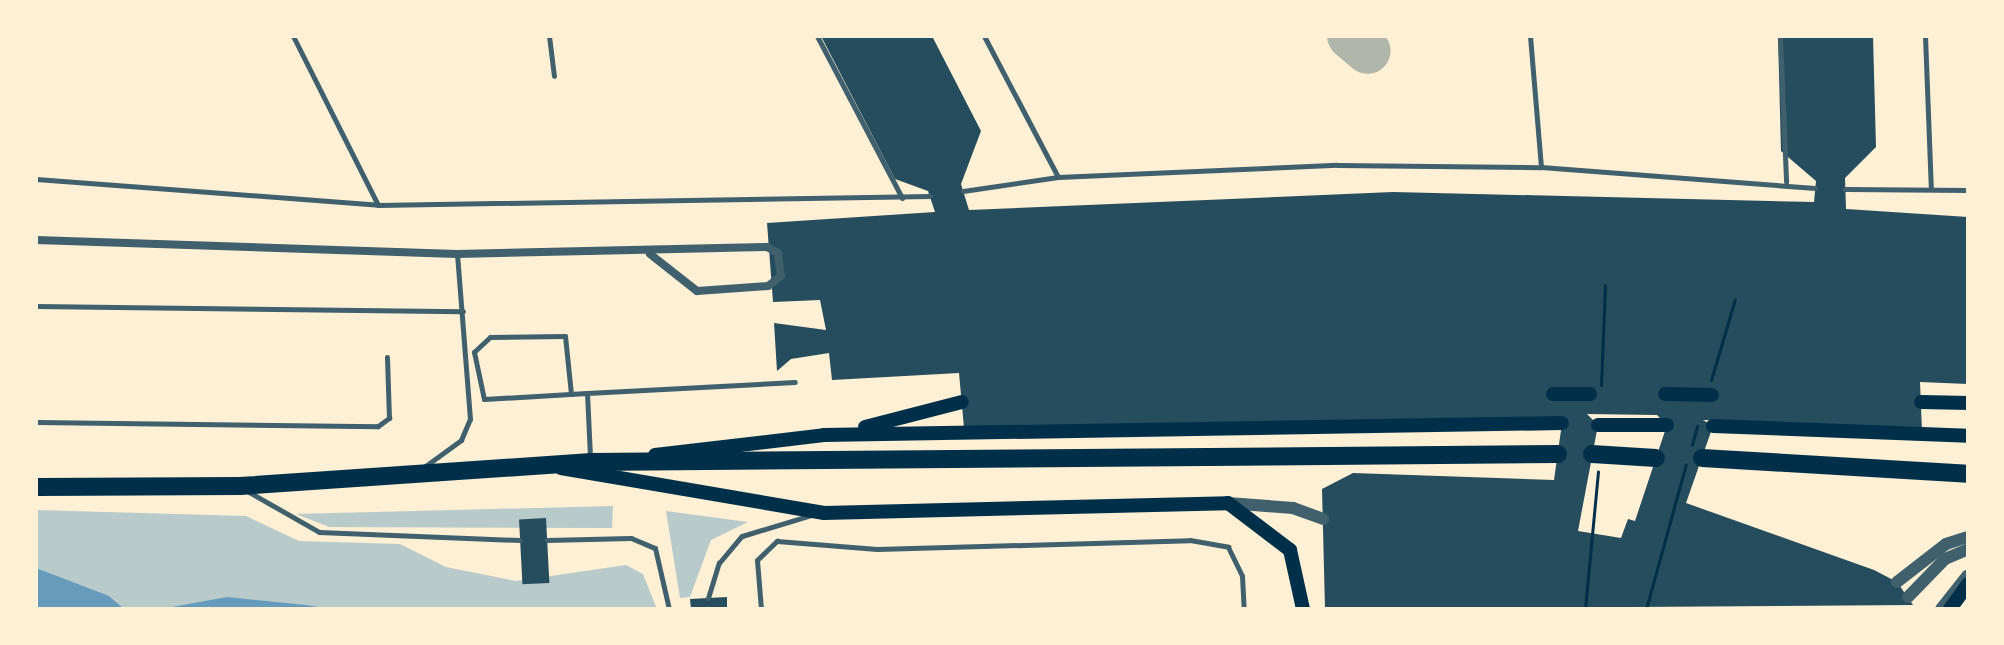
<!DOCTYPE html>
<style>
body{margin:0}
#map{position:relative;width:2004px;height:645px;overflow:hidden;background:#fdf0d5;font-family:"Golos Text",sans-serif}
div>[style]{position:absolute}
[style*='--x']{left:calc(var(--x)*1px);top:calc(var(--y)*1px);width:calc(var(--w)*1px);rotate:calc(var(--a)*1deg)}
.green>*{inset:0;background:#b9caca}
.water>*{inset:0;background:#669bbc}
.taxiway>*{height:46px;margin:-23px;padding:0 23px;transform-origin:23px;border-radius:23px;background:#b1b6ab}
.building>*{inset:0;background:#264d5e;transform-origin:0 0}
.path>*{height:3px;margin:-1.5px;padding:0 1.5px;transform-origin:1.5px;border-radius:1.5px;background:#003049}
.service>*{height:5px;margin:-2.5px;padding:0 2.5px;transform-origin:2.5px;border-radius:2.5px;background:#3f606c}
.minor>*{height:8px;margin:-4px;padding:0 4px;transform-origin:4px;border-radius:4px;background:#3f606c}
.tertiary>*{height:12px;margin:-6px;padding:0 6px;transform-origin:6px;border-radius:6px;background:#3f606c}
.secondary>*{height:14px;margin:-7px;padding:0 7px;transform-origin:7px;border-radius:7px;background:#003049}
.trunk>*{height:18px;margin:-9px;padding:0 9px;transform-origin:9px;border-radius:9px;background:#003049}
span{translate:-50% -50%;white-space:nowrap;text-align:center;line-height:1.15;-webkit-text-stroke:7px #fdf0d5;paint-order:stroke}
.frame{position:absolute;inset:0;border:38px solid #fdf0d5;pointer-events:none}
</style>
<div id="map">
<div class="green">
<i style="clip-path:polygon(613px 506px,612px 528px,329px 527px,296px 514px)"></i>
<i style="clip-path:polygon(36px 510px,246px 516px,299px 541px,400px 544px,446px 567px,516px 581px,626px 565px,643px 574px,657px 609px,124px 609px,36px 568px)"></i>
<i style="clip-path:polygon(666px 511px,748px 522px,711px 540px,690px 597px,680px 598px)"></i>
</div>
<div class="water">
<i style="clip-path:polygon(36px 568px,109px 596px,124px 609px,36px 609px)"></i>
<i style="clip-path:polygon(227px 597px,306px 605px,330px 609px,161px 609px)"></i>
</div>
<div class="taxiway">
<i style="--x:1350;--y:36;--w:23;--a:40"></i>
</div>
<div class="building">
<i style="clip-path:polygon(evenodd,821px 36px,932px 36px,981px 131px,961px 184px,969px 210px,1393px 192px,1814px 202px,1816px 181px,1781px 151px,1778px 36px,1873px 36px,1876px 147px,1845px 178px,1846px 209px,1968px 217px,1968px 384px,1920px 382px,1922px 431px,1703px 420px,1713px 426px,1686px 503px,1874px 570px,1897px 582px,1913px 605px,1325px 609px,1322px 489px,1353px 473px,1554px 480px,1562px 423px,964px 428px,959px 373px,832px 380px,829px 353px,791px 359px,777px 371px,774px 323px,826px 330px,820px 300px,773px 302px,767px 223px,935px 212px,928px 191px,895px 179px,821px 36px,1587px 414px,1657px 415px,1667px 425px,1635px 521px,1628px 519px,1621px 538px,1578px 531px,1598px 425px,1587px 414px)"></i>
<i style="left:546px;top:518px;width:65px;height:27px;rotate:87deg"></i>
<i style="clip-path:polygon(727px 597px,727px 609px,691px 609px,690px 599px)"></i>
</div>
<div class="path">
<i style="--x:1711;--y:380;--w:84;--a:-73.5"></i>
<i style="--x:1601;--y:385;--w:100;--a:-87.7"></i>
<i style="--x:1692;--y:445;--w:20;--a:-75"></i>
<i style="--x:1585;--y:609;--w:138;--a:-84.6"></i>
<i style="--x:1646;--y:609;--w:150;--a:-74.6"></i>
</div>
<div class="service">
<i style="--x:293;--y:36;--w:189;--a:63.3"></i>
<i style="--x:549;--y:36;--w:40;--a:82.9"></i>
<i style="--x:817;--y:36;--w:183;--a:62.3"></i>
<i style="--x:984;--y:36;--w:159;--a:62.3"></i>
<i style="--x:1530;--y:36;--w:131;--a:85.2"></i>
<i style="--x:1780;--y:36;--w:146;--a:87.6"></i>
<i style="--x:1925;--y:36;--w:153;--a:87.8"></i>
<i style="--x:36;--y:179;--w:343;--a:4.3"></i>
<i style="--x:378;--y:205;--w:552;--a:-0.93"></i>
<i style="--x:1845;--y:189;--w:123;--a:0.5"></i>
<i style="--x:963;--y:191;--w:96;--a:-8.4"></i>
<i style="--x:1058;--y:177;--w:279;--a:-2.5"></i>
<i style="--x:1337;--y:165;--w:204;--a:0.6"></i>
<i style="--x:1541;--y:167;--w:275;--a:4.4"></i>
<i style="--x:36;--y:306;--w:427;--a:0.7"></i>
<i style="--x:587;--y:393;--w:208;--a:-3"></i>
<i style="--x:571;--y:394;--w:58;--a:-95.9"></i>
<i style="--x:565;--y:336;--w:75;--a:179.2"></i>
<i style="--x:490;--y:337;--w:22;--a:137"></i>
<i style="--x:474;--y:352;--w:48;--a:78"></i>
<i style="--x:484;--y:399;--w:103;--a:-3.3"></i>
<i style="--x:587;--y:393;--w:64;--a:87.3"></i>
<i style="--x:36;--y:422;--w:342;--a:0.7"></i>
<i style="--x:378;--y:426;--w:14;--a:-36"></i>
<i style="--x:389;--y:418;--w:61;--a:-91.9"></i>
<i style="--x:424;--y:467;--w:46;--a:-36.1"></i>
<i style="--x:461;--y:440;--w:23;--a:-67"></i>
<i style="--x:470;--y:419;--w:165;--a:-94.5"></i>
<i style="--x:249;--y:492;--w:81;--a:29.7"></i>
<i style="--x:319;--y:532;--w:201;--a:2.3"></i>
<i style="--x:547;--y:540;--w:84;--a:-1.4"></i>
<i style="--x:631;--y:538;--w:26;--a:23"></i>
<i style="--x:655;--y:548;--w:63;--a:77.1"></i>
<i style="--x:708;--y:598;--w:37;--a:-73"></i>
<i style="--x:719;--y:563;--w:35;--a:-50"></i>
<i style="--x:742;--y:536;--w:72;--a:-16.9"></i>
<i style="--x:761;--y:609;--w:49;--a:-94.7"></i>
<i style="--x:757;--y:560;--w:28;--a:-44"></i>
<i style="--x:777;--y:541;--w:100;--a:4.6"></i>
<i style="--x:877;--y:549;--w:313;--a:-1.6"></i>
<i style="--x:1190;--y:540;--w:39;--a:10"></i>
<i style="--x:1228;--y:547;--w:32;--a:64"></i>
<i style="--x:1242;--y:576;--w:33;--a:87"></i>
</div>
<div class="minor">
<i style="--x:36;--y:240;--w:421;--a:1.9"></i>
<i style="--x:457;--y:254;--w:310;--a:-1.3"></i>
<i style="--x:767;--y:247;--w:13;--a:29"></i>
<i style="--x:778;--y:253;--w:23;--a:83"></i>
<i style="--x:781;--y:276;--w:16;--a:142"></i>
<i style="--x:768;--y:286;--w:71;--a:176"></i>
<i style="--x:697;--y:291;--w:60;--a:-141.8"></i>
</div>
<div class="tertiary">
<i style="--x:1228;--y:503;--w:65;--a:4.4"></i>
<i style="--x:1293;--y:508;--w:32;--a:20"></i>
<i style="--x:1897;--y:582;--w:62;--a:-37.8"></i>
<i style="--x:1946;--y:544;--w:23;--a:-18"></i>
<i style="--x:1908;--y:597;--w:53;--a:-45.8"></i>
<i style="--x:1945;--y:559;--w:25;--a:-23"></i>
<i style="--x:1941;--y:609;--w:43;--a:-51.5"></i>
</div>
<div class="secondary">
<i style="--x:1553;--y:394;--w:37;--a:0"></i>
<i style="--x:1665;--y:394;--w:47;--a:1.2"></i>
<i style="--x:1921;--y:402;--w:47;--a:1.2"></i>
<i style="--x:1598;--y:425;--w:69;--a:0"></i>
<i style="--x:1713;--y:426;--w:255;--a:2.2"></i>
<i style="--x:865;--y:427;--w:100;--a:-14.5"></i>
<i style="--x:655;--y:455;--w:170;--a:-6.7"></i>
<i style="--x:824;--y:435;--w:738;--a:-0.93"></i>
<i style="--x:561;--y:468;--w:267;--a:9.7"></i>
<i style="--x:824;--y:513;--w:404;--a:-1.4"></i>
<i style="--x:1228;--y:503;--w:78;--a:37.2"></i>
<i style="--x:1290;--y:550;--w:60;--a:77.6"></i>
<i style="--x:1950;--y:609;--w:31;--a:-54"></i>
</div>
<div class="trunk">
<i style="--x:1592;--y:454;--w:64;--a:3.6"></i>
<i style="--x:1702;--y:458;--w:266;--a:3.4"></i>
<i style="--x:36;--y:487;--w:204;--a:-0.3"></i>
<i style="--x:240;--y:486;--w:352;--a:-3.9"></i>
<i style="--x:591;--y:462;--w:967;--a:-0.47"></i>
</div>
<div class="frame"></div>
</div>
